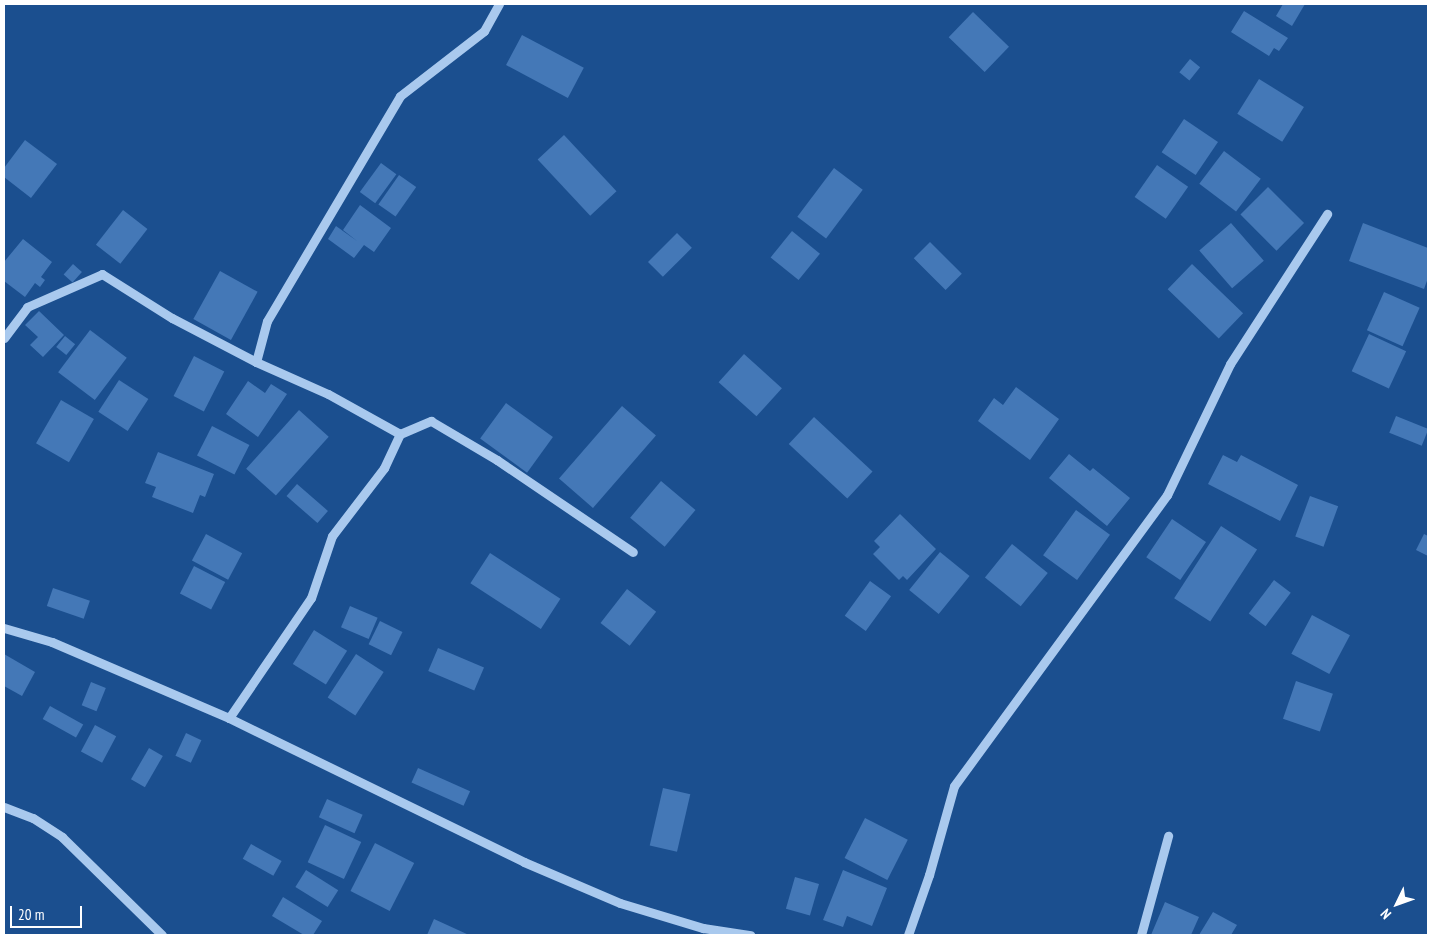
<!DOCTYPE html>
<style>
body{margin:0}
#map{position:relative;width:1432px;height:939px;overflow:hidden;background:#1b4f8f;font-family:"PT Sans Narrow",sans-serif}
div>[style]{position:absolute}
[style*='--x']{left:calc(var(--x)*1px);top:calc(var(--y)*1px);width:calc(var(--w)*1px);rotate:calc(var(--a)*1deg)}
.building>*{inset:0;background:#4478b7;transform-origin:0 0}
.minor>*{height:9px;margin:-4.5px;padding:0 4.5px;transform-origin:4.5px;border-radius:4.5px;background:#a9c9ee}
span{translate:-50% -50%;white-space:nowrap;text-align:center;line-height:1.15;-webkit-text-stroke:5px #1b4f8f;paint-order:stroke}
.frame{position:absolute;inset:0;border:5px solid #fff;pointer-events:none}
.north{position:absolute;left:1372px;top:879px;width:50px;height:50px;-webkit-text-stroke:4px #1b4f8f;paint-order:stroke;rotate:228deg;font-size:14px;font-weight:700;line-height:20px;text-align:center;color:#fff}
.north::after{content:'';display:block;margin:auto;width:18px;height:22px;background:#fff;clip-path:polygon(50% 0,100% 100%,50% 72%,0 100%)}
.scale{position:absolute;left:10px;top:906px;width:72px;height:22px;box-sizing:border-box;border:2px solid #fff;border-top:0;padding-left:6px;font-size:15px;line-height:18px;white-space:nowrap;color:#fff;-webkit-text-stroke:4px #1b4f8f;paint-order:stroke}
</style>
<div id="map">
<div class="building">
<i style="clip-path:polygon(1283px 4px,1305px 4px,1292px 26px,1276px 16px)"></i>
<i style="clip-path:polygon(1244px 11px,1288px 38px,1279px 51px,1274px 48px,1269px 56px,1231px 32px)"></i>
<i style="left:973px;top:12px;width:50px;height:35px;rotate:44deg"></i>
<i style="left:522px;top:35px;width:70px;height:34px;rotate:28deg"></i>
<i style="left:1190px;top:59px;width:13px;height:17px;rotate:39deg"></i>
<i style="left:1259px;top:79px;width:53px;height:41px;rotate:32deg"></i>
<i style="left:1184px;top:119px;width:41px;height:40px;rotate:34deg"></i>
<i style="left:564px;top:135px;width:77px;height:36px;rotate:47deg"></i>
<i style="clip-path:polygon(25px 140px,57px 164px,31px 198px,4px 177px,4px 168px)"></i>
<i style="left:1224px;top:151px;width:46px;height:41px;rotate:37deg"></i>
<i style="left:381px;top:163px;width:19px;height:36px;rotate:36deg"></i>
<i style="left:1157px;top:165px;width:38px;height:39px;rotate:35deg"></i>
<i style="left:834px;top:168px;width:36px;height:61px;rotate:37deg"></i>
<i style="left:399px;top:175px;width:21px;height:36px;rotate:35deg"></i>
<i style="left:1268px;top:187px;width:51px;height:39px;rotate:45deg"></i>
<i style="clip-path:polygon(360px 205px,391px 228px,374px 252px,364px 245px,354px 258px,328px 239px,336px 226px,357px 241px,343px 230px)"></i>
<i style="left:123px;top:210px;width:31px;height:44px;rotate:38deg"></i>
<i style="left:1231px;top:223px;width:50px;height:42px;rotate:49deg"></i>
<i style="clip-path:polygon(1363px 223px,1428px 248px,1428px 278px,1424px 289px,1349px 261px)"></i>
<i style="left:792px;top:231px;width:36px;height:34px;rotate:39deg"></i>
<i style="left:677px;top:233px;width:21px;height:41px;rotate:45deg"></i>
<i style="clip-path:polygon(23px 239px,52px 262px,41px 277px,45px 280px,40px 287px,35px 283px,25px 297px,4px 281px,4px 262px)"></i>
<i style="left:930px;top:242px;width:45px;height:23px;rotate:45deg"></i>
<i style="left:73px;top:264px;width:12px;height:14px;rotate:42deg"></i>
<i style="left:1192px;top:264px;width:71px;height:35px;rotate:44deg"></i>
<i style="left:220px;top:271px;width:43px;height:55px;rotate:29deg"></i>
<i style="left:1384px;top:292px;width:39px;height:42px;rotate:24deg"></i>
<i style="clip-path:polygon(39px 311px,64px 335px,43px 357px,30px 345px,38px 337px,25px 325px)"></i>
<i style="left:90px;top:330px;width:46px;height:53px;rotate:37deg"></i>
<i style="left:1369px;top:334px;width:41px;height:41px;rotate:25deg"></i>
<i style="left:65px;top:336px;width:13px;height:14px;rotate:39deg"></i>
<i style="left:744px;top:354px;width:51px;height:38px;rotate:42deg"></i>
<i style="left:194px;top:356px;width:34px;height:45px;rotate:27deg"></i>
<i style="left:119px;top:380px;width:35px;height:38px;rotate:33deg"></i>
<i style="clip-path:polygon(248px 381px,265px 393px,271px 384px,287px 394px,258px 437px,226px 414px)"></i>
<i style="clip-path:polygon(1016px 387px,1059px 419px,1030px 460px,978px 421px,994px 398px,1003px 405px)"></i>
<i style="left:61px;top:400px;width:38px;height:50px;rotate:30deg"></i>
<i style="left:506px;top:403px;width:58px;height:44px;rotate:36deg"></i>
<i style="left:622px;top:406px;width:45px;height:96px;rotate:41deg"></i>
<i style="left:299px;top:410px;width:40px;height:79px;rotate:42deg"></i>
<i style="left:1396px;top:416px;width:35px;height:18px;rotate:22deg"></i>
<i style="left:814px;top:417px;width:80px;height:37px;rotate:43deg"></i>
<i style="left:212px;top:426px;width:42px;height:33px;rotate:27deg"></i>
<i style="clip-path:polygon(158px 452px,214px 474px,205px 497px,200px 495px,193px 513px,152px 497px,156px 487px,145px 483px)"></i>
<i style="clip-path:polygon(1069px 454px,1090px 471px,1093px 468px,1130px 498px,1107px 526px,1049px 478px)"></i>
<i style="clip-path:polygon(1223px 455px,1237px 462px,1241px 455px,1298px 485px,1280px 521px,1208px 484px)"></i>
<i style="left:661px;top:481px;width:45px;height:48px;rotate:40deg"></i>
<i style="left:297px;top:484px;width:41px;height:16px;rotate:41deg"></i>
<i style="left:1310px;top:496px;width:30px;height:43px;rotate:20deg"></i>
<i style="left:1076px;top:510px;width:42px;height:56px;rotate:36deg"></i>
<i style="clip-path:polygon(900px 514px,936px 549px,907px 580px,903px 576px,899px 580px,873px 554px,880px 547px,874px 541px)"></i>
<i style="left:1172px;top:519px;width:41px;height:46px;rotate:34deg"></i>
<i style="left:1221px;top:526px;width:43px;height:86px;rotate:33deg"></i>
<i style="left:206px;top:534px;width:41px;height:30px;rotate:28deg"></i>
<i style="clip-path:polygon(1424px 534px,1428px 536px,1428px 556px,1416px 550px)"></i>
<i style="left:1012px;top:544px;width:46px;height:43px;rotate:39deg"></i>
<i style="left:940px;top:552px;width:38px;height:49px;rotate:39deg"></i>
<i style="left:490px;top:553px;width:84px;height:36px;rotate:33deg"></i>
<i style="left:194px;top:566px;width:35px;height:31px;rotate:27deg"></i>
<i style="left:1274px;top:580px;width:21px;height:42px;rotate:37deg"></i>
<i style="left:870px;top:581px;width:26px;height:43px;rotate:36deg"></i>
<i style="left:53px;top:588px;width:39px;height:19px;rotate:19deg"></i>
<i style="left:627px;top:589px;width:37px;height:43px;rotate:38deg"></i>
<i style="left:350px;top:606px;width:30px;height:23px;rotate:23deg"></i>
<i style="left:1312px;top:615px;width:43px;height:44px;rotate:28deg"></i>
<i style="left:380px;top:621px;width:25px;height:26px;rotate:26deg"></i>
<i style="left:314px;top:630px;width:39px;height:40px;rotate:32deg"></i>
<i style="left:438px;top:648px;width:50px;height:25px;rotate:23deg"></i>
<i style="clip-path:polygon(4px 654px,35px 672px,22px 696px,4px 686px)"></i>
<i style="left:356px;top:654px;width:33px;height:52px;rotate:33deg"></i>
<i style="left:1296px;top:681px;width:39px;height:40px;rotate:19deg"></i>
<i style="left:91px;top:682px;width:16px;height:25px;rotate:22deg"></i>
<i style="left:50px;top:706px;width:38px;height:15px;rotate:29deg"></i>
<i style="left:95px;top:725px;width:24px;height:30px;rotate:28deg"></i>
<i style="left:186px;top:733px;width:17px;height:25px;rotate:25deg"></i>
<i style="left:149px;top:748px;width:16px;height:36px;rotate:30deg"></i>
<i style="left:418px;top:768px;width:57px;height:16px;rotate:24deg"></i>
<i style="left:663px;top:788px;width:28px;height:59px;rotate:13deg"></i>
<i style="left:327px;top:799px;width:39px;height:20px;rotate:24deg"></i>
<i style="left:865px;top:818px;width:48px;height:45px;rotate:27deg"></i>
<i style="left:325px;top:825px;width:40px;height:41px;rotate:25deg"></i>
<i style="left:375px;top:843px;width:44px;height:54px;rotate:27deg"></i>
<i style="left:251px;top:844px;width:35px;height:17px;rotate:29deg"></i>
<i style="left:306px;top:870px;width:38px;height:20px;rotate:32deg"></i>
<i style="clip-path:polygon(843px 870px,887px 888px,872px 926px,847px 916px,843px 927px,823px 920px)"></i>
<i style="left:795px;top:877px;width:25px;height:33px;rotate:16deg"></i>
<i style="clip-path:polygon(283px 897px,322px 921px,313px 935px,304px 935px,272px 916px)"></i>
<i style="clip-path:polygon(1165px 902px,1199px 917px,1191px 935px,1151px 935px)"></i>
<i style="clip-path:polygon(1213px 912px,1237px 925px,1231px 935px,1199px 935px)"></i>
<i style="clip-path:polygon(434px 919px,469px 935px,427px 935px)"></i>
</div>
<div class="minor">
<i style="--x:4;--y:338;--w:39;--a:-53"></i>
<i style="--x:27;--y:307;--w:82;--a:-23.7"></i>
<i style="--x:102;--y:274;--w:83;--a:32.2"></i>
<i style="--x:172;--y:318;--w:95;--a:27.6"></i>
<i style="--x:400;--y:434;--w:34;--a:-23"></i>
<i style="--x:431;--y:421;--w:77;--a:30.6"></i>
<i style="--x:497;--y:460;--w:164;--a:34.1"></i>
<i style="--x:4;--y:628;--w:50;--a:16.3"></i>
<i style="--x:52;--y:642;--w:193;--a:23.2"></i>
<i style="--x:229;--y:718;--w:328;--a:26"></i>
<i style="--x:524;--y:862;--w:104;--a:23.1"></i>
<i style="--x:620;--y:903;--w:87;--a:16.8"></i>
<i style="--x:703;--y:928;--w:48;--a:8.5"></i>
<i style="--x:229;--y:718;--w:145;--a:-55.7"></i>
<i style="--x:311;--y:598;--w:65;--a:-71.3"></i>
<i style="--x:332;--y:536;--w:86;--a:-52.6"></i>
<i style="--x:384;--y:468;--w:38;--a:-65"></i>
<i style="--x:400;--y:434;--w:82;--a:-150.9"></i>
<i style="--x:328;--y:394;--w:79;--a:-156"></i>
<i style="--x:256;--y:362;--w:42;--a:-75"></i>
<i style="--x:267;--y:321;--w:261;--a:-59.4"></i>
<i style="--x:400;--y:96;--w:106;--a:-37.7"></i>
<i style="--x:484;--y:31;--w:31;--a:-61"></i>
<i style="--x:4;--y:807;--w:31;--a:21"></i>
<i style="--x:33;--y:818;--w:35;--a:33"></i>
<i style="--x:62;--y:837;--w:140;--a:44.4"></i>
<i style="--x:908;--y:935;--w:64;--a:-70.7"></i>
<i style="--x:929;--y:875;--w:92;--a:-74.3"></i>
<i style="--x:954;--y:786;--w:361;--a:-53.8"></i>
<i style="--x:1167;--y:495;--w:145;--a:-64.3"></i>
<i style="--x:1230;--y:364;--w:179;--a:-57.1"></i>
<i style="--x:1141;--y:935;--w:103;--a:-74.7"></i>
</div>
<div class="frame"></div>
<div class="north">N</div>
<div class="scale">20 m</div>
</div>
